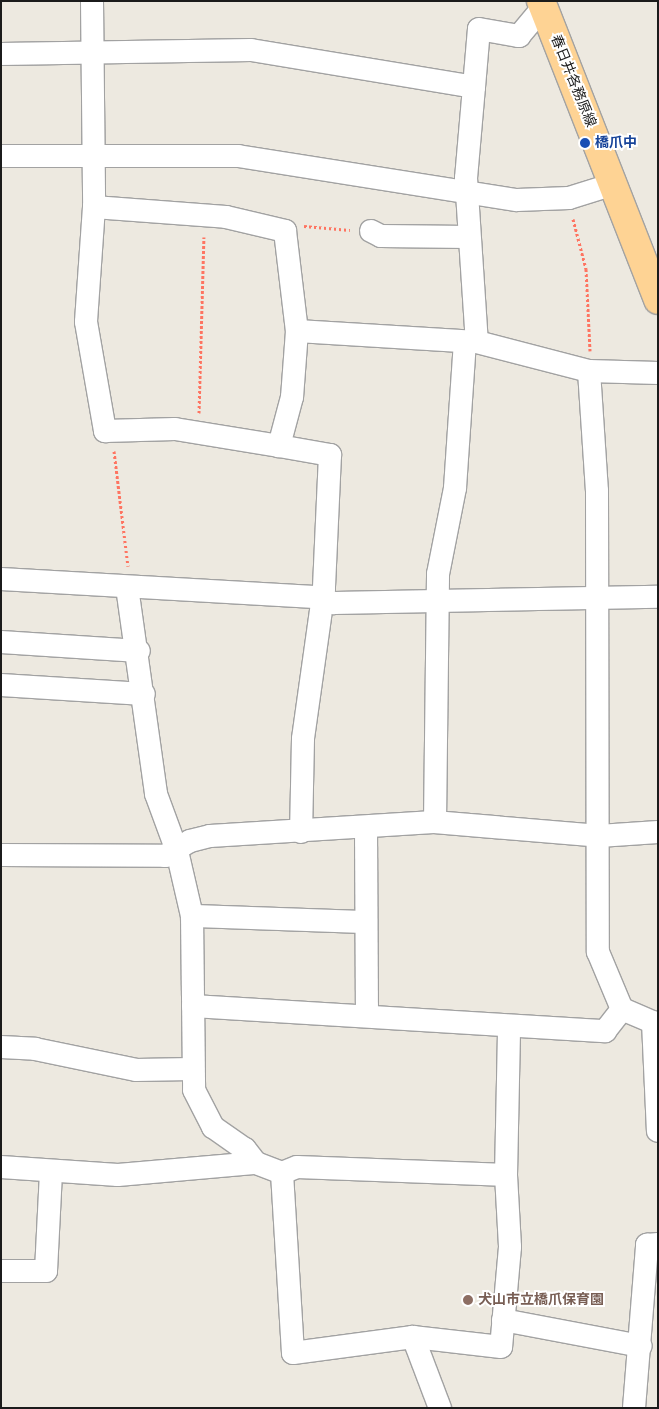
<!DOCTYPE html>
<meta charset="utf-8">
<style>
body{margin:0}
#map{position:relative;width:659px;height:1409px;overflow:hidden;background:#ede9e0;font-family:"Varela Round","Noto Sans JP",sans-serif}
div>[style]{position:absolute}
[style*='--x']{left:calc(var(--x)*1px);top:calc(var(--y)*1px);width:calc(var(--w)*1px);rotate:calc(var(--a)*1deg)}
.path>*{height:3px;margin-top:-1.5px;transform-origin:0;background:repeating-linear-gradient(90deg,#fe7461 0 2.5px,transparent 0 5px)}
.roads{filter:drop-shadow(1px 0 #a2a2a2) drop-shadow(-1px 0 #a2a2a2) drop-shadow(0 1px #a2a2a2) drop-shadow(0 -1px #a2a2a2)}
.minor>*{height:22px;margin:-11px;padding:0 11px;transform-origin:11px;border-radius:11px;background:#fff}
.major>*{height:28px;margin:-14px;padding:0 14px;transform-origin:14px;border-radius:14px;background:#fed394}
.dots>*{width:14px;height:14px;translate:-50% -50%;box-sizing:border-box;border:2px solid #fff;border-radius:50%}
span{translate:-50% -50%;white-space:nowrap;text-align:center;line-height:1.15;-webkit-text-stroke:4px #fff;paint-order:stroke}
.street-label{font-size:14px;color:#1b1b1b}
.transit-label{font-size:14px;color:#164399;font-weight:700}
.left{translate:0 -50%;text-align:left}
.education-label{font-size:14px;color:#785e54;font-weight:700}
.frame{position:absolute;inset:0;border:2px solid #1b1b1b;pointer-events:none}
</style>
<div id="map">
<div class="path">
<i style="--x:573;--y:219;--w:52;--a:75.4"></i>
<i style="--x:586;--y:269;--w:82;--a:87.2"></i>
<i style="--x:304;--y:226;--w:46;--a:5"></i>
<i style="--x:199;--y:413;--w:176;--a:-88.4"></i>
<i style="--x:114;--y:451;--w:116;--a:83.1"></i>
</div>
<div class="roads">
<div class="minor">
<i style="--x:92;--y:1;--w:206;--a:89.4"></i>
<i style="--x:94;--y:207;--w:115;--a:94"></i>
<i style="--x:86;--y:322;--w:111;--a:80.1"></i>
<i style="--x:105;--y:431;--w:70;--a:-1.6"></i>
<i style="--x:175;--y:429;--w:105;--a:9.3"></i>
<i style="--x:1;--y:54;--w:250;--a:-0.9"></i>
<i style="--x:251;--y:50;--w:226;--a:9.4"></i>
<i style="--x:474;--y:87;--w:91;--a:95"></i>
<i style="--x:466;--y:178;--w:164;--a:86.2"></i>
<i style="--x:477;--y:342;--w:180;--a:-176.5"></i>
<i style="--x:474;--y:87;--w:58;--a:-85.1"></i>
<i style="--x:479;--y:29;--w:41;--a:9.9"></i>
<i style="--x:519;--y:36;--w:38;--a:-50"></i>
<i style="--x:1;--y:156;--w:237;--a:0"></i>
<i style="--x:238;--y:156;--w:282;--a:9"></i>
<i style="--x:517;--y:200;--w:52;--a:-2.2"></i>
<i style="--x:569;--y:198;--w:47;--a:-17.3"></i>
<i style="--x:94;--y:207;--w:132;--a:4.3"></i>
<i style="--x:226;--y:217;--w:61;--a:13.3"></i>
<i style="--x:285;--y:231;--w:101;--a:83.2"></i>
<i style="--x:297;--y:331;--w:66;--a:94.3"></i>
<i style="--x:292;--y:397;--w:51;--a:104.9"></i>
<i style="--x:279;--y:446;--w:52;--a:10"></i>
<i style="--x:330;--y:455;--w:134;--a:92.6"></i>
<i style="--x:324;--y:589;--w:151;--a:98"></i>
<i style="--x:303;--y:739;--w:93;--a:91.2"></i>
<i style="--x:371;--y:231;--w:11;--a:27"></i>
<i style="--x:381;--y:236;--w:88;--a:0.7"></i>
<i style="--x:477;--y:342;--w:116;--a:14.5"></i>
<i style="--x:589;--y:371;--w:69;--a:1.7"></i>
<i style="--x:589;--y:371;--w:120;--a:86.2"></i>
<i style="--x:597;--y:491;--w:461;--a:89.9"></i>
<i style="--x:598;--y:952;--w:62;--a:67.2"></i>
<i style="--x:622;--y:1009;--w:34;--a:23"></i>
<i style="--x:653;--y:1022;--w:109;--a:87.4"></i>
<i style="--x:1;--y:579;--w:314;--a:3.3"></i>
<i style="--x:314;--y:597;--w:21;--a:17"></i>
<i style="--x:334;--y:603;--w:324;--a:-1.1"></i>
<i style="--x:127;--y:587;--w:209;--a:82"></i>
<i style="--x:156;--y:794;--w:61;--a:69.8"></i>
<i style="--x:177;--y:851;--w:67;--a:77"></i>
<i style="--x:192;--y:916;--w:174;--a:89.3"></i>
<i style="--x:194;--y:1090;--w:42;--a:62.8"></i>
<i style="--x:213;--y:1127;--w:39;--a:35"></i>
<i style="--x:245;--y:1149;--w:18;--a:52"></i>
<i style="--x:256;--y:1163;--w:28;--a:21"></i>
<i style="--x:1;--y:642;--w:138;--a:3.7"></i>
<i style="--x:1;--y:685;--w:143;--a:3.6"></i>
<i style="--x:435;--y:822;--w:248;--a:-89.3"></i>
<i style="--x:438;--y:574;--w:88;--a:-78.8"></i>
<i style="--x:455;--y:488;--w:146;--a:-86.1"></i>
<i style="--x:366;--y:828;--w:188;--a:89.7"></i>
<i style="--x:1;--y:855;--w:164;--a:0.3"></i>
<i style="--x:165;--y:856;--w:29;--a:-31"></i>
<i style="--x:190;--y:841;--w:21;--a:-14"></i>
<i style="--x:210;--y:836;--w:224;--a:-3.6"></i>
<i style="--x:434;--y:822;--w:166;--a:4.8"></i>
<i style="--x:599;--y:836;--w:59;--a:-3.9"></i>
<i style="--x:192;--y:916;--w:174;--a:2"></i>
<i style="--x:193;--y:1006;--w:413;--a:3.5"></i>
<i style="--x:605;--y:1031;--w:28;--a:-52"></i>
<i style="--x:1;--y:1047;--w:34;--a:3"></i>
<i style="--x:35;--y:1049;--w:103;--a:11.7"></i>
<i style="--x:136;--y:1070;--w:56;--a:-1"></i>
<i style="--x:1;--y:1167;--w:117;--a:3.9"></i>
<i style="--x:118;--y:1175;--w:139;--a:-5"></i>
<i style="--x:297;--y:1167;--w:209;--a:2.2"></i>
<i style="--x:506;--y:1175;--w:72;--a:86.8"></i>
<i style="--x:510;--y:1247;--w:100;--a:95.1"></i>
<i style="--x:501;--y:1347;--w:89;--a:-173.5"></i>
<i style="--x:413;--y:1337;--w:121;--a:172.4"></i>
<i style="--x:293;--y:1353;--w:180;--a:-93.5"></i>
<i style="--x:282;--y:1173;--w:16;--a:-22"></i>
<i style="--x:506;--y:1175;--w:147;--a:-88.8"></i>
<i style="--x:1;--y:1271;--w:45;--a:0"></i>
<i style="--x:46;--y:1271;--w:99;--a:-87.1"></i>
<i style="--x:503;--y:1320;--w:140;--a:10.7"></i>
<i style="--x:413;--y:1337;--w:76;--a:69.2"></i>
<i style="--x:634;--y:1408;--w:164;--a:-85.4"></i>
<i style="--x:647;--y:1245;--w:11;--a:-5"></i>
</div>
<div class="major">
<i style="--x:541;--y:1;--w:321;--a:68.6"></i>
</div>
</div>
<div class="dots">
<i style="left:585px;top:143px;background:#1a4fb4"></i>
<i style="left:468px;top:1300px;background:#8d6e63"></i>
</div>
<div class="street-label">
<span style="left:573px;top:81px;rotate:68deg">春日井各務原線</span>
</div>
<div class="transit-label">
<span class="left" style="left:595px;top:143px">橋爪中</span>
</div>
<div class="education-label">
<span class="left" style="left:478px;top:1300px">犬山市立橋爪保育園</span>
</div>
<div class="frame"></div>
</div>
